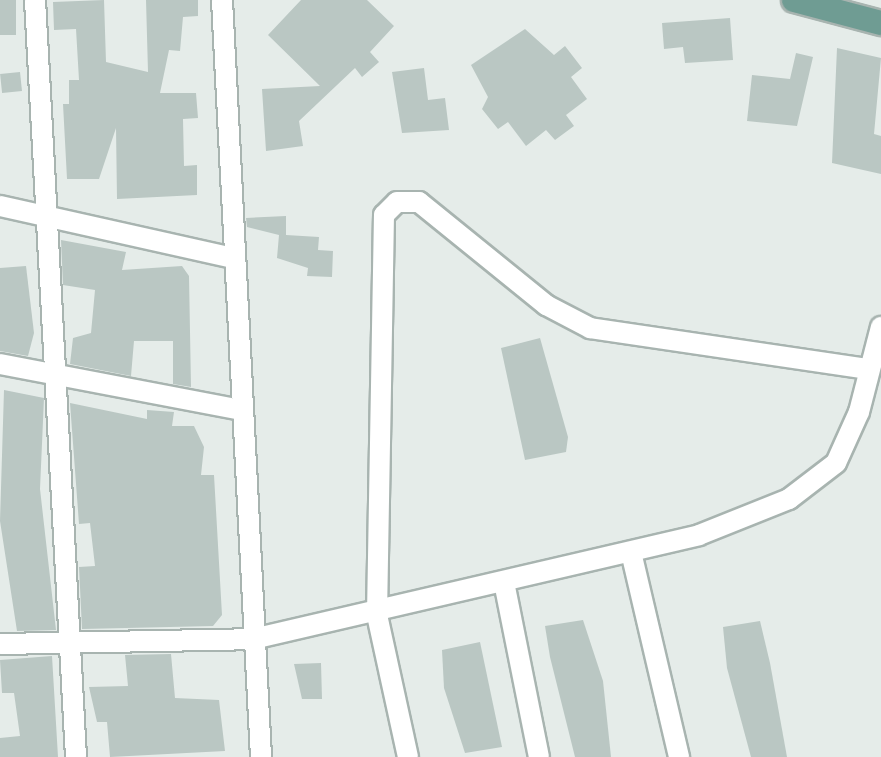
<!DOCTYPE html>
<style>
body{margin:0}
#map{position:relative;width:881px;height:757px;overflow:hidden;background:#e5ece9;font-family:"Roboto Condensed",sans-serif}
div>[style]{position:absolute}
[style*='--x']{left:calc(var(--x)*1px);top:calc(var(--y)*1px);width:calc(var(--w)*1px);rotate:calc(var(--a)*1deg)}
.building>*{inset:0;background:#bac7c3;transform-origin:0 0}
.roads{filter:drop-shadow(2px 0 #a8b4b0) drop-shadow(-2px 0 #a8b4b0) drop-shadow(0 2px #a8b4b0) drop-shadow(0 -2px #a8b4b0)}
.minor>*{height:20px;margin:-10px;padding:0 10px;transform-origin:10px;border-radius:10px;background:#fff}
.primary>*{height:24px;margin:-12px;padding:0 12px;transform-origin:12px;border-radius:12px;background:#6f9c93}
span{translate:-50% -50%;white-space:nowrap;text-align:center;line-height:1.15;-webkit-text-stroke:6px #f5f9f7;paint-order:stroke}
</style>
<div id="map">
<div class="building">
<i style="left:0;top:0;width:16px;height:35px"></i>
<i style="clip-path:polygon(104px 0,106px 62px,148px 72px,146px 0,198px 0,198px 16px,183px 17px,180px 51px,169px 50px,160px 93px,196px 93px,198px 118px,183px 119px,184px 166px,197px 165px,197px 195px,117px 199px,116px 128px,99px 179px,67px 179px,63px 104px,69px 104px,69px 80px,79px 80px,76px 29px,54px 30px,53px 2px)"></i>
<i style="clip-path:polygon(301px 0,367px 0,394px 26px,370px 52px,379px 62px,362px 77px,355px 68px,299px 121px,303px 146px,266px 151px,262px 89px,320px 86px,268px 35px)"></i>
<i style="clip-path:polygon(730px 18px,733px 60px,685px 63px,683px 47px,664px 49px,662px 23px)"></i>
<i style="clip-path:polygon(525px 29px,554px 55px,565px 46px,582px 68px,571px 77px,587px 99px,566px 115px,574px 126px,555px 140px,546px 130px,526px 146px,508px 122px,498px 129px,482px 109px,488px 97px,471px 65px)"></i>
<i style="clip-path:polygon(837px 48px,881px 58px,874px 134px,881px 136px,881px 174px,832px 163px)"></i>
<i style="clip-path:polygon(796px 53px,813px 57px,797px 126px,747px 121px,752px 75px,790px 79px)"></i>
<i style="clip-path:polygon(424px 68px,428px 100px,445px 98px,449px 130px,402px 133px,392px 72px)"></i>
<i style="left:20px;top:72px;width:19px;height:20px;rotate:84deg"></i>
<i style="clip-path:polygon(286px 216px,286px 235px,319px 237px,318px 250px,333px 251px,332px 277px,307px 276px,308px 268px,277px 258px,279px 235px,247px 227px,246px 218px)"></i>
<i style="clip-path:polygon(61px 240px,126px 252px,122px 270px,182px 266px,189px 276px,191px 387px,173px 384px,173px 341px,134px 341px,131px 376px,70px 364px,73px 338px,91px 333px,95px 290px,63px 285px)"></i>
<i style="clip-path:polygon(26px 266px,34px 333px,28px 356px,0 351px,0 268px)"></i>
<i style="clip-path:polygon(540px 338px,568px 437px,566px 452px,525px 460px,501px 348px)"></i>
<i style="clip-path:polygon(4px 390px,44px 398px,40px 489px,56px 630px,17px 631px,0 521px)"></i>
<i style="clip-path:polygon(70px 403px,147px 419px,147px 410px,174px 412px,172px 426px,194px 426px,204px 447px,201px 475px,214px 475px,222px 615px,213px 626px,82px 629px,79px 567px,95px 566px,90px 523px,79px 524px)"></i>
<i style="clip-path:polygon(583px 620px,603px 681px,611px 757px,575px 757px,550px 657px,545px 626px)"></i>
<i style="clip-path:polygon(760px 621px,770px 663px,787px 757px,751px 757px,727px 668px,723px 627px)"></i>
<i style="clip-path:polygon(480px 642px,502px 747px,465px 753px,444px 688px,442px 650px)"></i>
<i style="clip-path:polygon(171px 654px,175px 698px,219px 700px,225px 751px,110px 757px,107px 722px,97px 722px,89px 687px,128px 686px,125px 655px)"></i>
<i style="clip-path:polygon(52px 656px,58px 757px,0 757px,0 738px,20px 736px,14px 693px,2px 693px,0 660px)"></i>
<i style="clip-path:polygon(321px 663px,322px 699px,302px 699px,294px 664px)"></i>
</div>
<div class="roads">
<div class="minor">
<i style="--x:35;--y:0;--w:758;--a:86.9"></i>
<i style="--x:222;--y:0;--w:758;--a:87.05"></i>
<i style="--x:0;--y:206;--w:238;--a:12.6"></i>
<i style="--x:0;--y:364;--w:245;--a:10.8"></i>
<i style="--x:631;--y:552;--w:211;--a:76.8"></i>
<i style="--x:504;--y:582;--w:178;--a:78.7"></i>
<i style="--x:0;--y:644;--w:253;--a:-1.1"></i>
<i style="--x:253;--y:639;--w:458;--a:-13.1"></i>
<i style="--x:699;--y:535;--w:97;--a:-21.8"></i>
<i style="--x:789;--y:499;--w:59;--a:-37.5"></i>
<i style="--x:836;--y:463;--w:56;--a:-65.7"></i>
<i style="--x:859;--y:412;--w:88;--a:-75.5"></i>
<i style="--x:408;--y:757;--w:145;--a:-102.3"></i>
<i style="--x:377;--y:615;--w:400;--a:-89"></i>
<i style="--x:384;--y:215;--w:18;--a:-45"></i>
<i style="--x:397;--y:202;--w:22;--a:0"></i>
<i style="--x:419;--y:202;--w:164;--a:39"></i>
<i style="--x:546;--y:305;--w:50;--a:27.6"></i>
<i style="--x:590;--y:328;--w:282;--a:8.4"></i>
</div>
<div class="primary">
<i style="--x:794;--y:0;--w:90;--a:14.8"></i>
</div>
</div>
</div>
